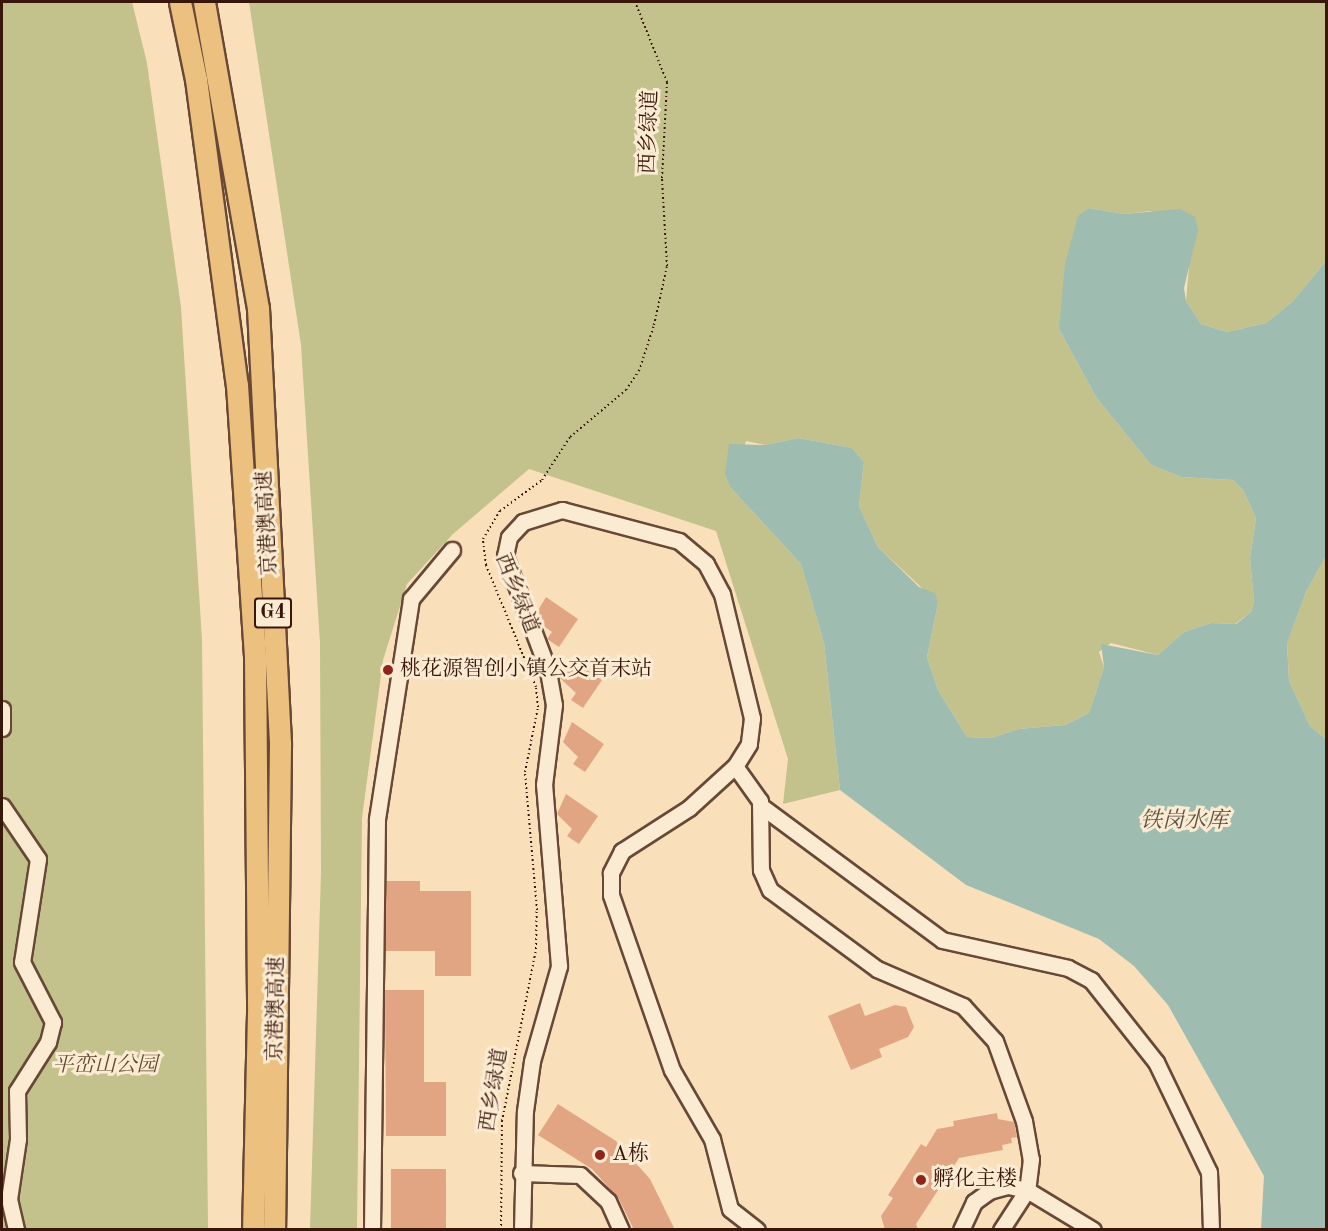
<!DOCTYPE html>
<meta charset="utf-8">
<style>
body{margin:0}
#map{position:relative;width:1328px;height:1231px;overflow:hidden;background:#f9e0bb;font-family:"Old Standard TT","Noto Serif SC",serif}
div>[style]{position:absolute}
[style*='--x']{left:calc(var(--x)*1px);top:calc(var(--y)*1px);width:calc(var(--w)*1px);rotate:calc(var(--a)*1deg)}
.green>*{inset:0;background:#c3c18c}
.water>*{inset:0;background:#9ebdb0}
.building>*{inset:0;background:#e2a584;transform-origin:0 0}
.path>*{height:2px;margin-top:-1px;transform-origin:0;background:repeating-linear-gradient(90deg,#381609 0 1.5px,transparent 0 4.5px)}
.roads{filter:drop-shadow(2px 0 #684836) drop-shadow(-2px 0 #684836) drop-shadow(0 2px #684836) drop-shadow(0 -2px #684836)}
.minor>*{height:15px;margin:-7.5px;padding:0 7.5px;transform-origin:7.5px;border-radius:7.5px;background:#fbebd3}
.highway>*{height:21px;margin:-10.5px;padding:0 10.5px;transform-origin:10.5px;border-radius:10.5px;background:#ecc07e}
.dots>*{width:16px;height:16px;translate:-50% -50%;box-sizing:border-box;border:3px solid #fbebd3;border-radius:50%}
span{translate:-50% -50%;white-space:nowrap;text-align:center;line-height:1.15;-webkit-text-stroke:6px #fbebd3;paint-order:stroke}
.shield-label span{padding:2px 4px;background:#fbebd3;border:2px solid;border-radius:4px;-webkit-text-stroke-width:0}
.shield-label{font-size:20px;color:#381609;font-weight:700}
.street-label{font-size:21px;color:#381609}
.poi-label{font-size:21px;color:#381609}
.left{translate:0 -50%;text-align:left}
.park-label{font-size:21px;color:#624930;font-style:italic}
.water-label{font-size:22px;color:#5c5043;font-style:italic}
.frame{position:absolute;inset:0;border:3px solid #381609;pointer-events:none}
</style>
<div id="map">
<div class="green">
<i style="clip-path:polygon(2px 2px,132px 2px,147px 63px,181px 307px,202px 640px,208px 1229px,2px 1230px)"></i>
<i style="clip-path:polygon(249px 2px,1326px 2px,1326px 261px,1292px 302px,1266px 323px,1227px 332px,1201px 324px,1186px 301px,1189px 267px,1151px 211px,1124px 214px,1089px 208px,1059px 329px,1096px 397px,1151px 465px,1181px 477px,1233px 480px,1243px 490px,1256px 518px,1250px 558px,1254px 602px,1251px 612px,1235px 624px,1211px 623px,1184px 632px,1158px 655px,1111px 643px,1099px 652px,1104px 667px,1089px 713px,1065px 725px,1018px 729px,991px 738px,967px 737px,938px 690px,927px 657px,938px 603px,878px 547px,859px 506px,864px 462px,852px 448px,799px 438px,765px 445px,746px 441px,731px 488px,801px 564px,824px 643px,840px 790px,783px 804px,788px 759px,716px 531px,529px 469px,453px 534px,407px 584px,383px 660px,362px 818px,357px 1229px,310px 1229px,321px 872px,320px 643px,301px 345px)"></i>
<i style="clip-path:polygon(1326px 556px,1326px 739px,1310px 726px,1289px 681px,1287px 642px,1306px 592px)"></i>
</div>
<div class="water">
<i style="clip-path:polygon(1089px 208px,1124px 214px,1180px 209px,1195px 217px,1198px 230px,1184px 288px,1186px 301px,1201px 324px,1227px 332px,1266px 323px,1292px 302px,1326px 261px,1326px 556px,1306px 592px,1287px 643px,1289px 681px,1310px 726px,1326px 739px,1326px 1229px,1261px 1229px,1264px 1176px,1168px 1005px,1134px 966px,1099px 939px,966px 885px,840px 790px,824px 643px,801px 564px,731px 488px,725px 474px,729px 444px,765px 445px,799px 438px,852px 448px,864px 462px,859px 506px,878px 547px,919px 587px,935px 593px,938px 603px,927px 657px,938px 690px,967px 737px,991px 738px,1018px 729px,1065px 725px,1089px 713px,1104px 667px,1101px 644px,1158px 655px,1184px 632px,1211px 623px,1236px 624px,1251px 612px,1254px 602px,1250px 558px,1256px 518px,1243px 490px,1233px 480px,1181px 477px,1151px 465px,1096px 397px,1059px 329px,1065px 264px,1078px 216px)"></i>
</div>
<div class="building">
<i style="clip-path:polygon(546px 597px,578px 619px,559px 647px,547px 639px,552px 632px,541px 624px,537px 612px)"></i>
<i style="clip-path:polygon(569px 658px,602px 680px,583px 708px,571px 700px,576px 693px,560px 678px)"></i>
<i style="clip-path:polygon(572px 722px,604px 744px,585px 772px,573px 764px,578px 757px,563px 742px)"></i>
<i style="clip-path:polygon(566px 794px,598px 816px,579px 844px,567px 836px,572px 829px,557px 814px)"></i>
<i style="clip-path:polygon(386px 881px,420px 881px,420px 891px,471px 891px,471px 976px,435px 976px,435px 951px,385px 951px)"></i>
<i style="clip-path:polygon(385px 990px,424px 990px,424px 1082px,446px 1082px,446px 1136px,386px 1136px)"></i>
<i style="clip-path:polygon(860px 1003px,865px 1016px,895px 1005px,906px 1007px,914px 1027px,908px 1037px,879px 1049px,882px 1057px,851px 1070px,828px 1016px)"></i>
<i style="clip-path:polygon(558px 1104px,616px 1141px,650px 1179px,675px 1230px,634px 1230px,619px 1199px,592px 1169px,538px 1135px)"></i>
<i style="clip-path:polygon(997px 1113px,998px 1119px,1014px 1122px,1017px 1137px,1011px 1138px,1012px 1143px,1002px 1145px,1003px 1150px,959px 1158px,916px 1224px,918px 1230px,885px 1230px,881px 1216px,893px 1198px,888px 1195px,921px 1144px,926px 1147px,937px 1129px,954px 1126px,953px 1121px)"></i>
<i style="left:391px;top:1169px;width:55px;height:61px"></i>
</div>
<div class="path">
<i style="--x:501;--y:1230;--w:109;--a:-89.5"></i>
<i style="--x:502;--y:1121;--w:175;--a:-78.8"></i>
<i style="--x:536;--y:949;--w:39;--a:-89"></i>
<i style="--x:537;--y:910;--w:139;--a:-95"></i>
<i style="--x:525;--y:772;--w:66;--a:-78.7"></i>
<i style="--x:538;--y:707;--w:20;--a:-96"></i>
<i style="--x:536;--y:687;--w:132;--a:-112.3"></i>
<i style="--x:486;--y:565;--w:26;--a:-97"></i>
<i style="--x:483;--y:539;--w:33;--a:-59"></i>
<i style="--x:500;--y:511;--w:52;--a:-36.4"></i>
<i style="--x:542;--y:480;--w:51;--a:-56.9"></i>
<i style="--x:570;--y:437;--w:73;--a:-40"></i>
<i style="--x:626;--y:390;--w:23;--a:-56"></i>
<i style="--x:639;--y:371;--w:48;--a:-71.9"></i>
<i style="--x:654;--y:325;--w:60;--a:-77.6"></i>
<i style="--x:667;--y:266;--w:88;--a:-93.3"></i>
<i style="--x:662;--y:178;--w:96;--a:-87"></i>
<i style="--x:667;--y:82;--w:86;--a:-111.8"></i>
</div>
<div class="roads">
<div class="minor">
<i style="--x:2;--y:709;--w:19;--a:90"></i>
<i style="--x:735;--y:766;--w:43;--a:54.5"></i>
<i style="--x:760;--y:801;--w:69;--a:89.2"></i>
<i style="--x:761;--y:870;--w:22;--a:66"></i>
<i style="--x:770;--y:890;--w:133;--a:36.4"></i>
<i style="--x:877;--y:969;--w:94;--a:23.3"></i>
<i style="--x:963;--y:1006;--w:47;--a:47.6"></i>
<i style="--x:995;--y:1041;--w:85;--a:70.1"></i>
<i style="--x:1024;--y:1121;--w:39;--a:80"></i>
<i style="--x:1031;--y:1159;--w:31;--a:97"></i>
<i style="--x:1027;--y:1190;--w:48;--a:123"></i>
<i style="--x:2;--y:806;--w:64;--a:55.8"></i>
<i style="--x:38;--y:859;--w:104;--a:98.8"></i>
<i style="--x:22;--y:962;--w:68;--a:62.7"></i>
<i style="--x:53;--y:1022;--w:21;--a:104"></i>
<i style="--x:48;--y:1042;--w:58;--a:122.3"></i>
<i style="--x:17;--y:1091;--w:48;--a:88.8"></i>
<i style="--x:18;--y:1139;--w:61;--a:98.5"></i>
<i style="--x:9;--y:1199;--w:32;--a:77"></i>
<i style="--x:761;--y:806;--w:225;--a:36.5"></i>
<i style="--x:942;--y:940;--w:129;--a:12.5"></i>
<i style="--x:1068;--y:968;--w:26;--a:28"></i>
<i style="--x:1091;--y:980;--w:105;--a:51.6"></i>
<i style="--x:1156;--y:1062;--w:122;--a:64.3"></i>
<i style="--x:1209;--y:1172;--w:58;--a:88"></i>
<i style="--x:521;--y:1173;--w:59;--a:1.9"></i>
<i style="--x:580;--y:1175;--w:38;--a:43"></i>
<i style="--x:608;--y:1201;--w:32;--a:66"></i>
<i style="--x:372;--y:1230;--w:411;--a:-89.3"></i>
<i style="--x:377;--y:819;--w:223;--a:-81.2"></i>
<i style="--x:411;--y:599;--w:64;--a:-50.1"></i>
<i style="--x:522;--y:1230;--w:119;--a:-88.6"></i>
<i style="--x:525;--y:1111;--w:50;--a:-82"></i>
<i style="--x:532;--y:1061;--w:99;--a:-74.1"></i>
<i style="--x:559;--y:966;--w:182;--a:-94.7"></i>
<i style="--x:544;--y:785;--w:81;--a:-82.9"></i>
<i style="--x:554;--y:705;--w:36;--a:-100"></i>
<i style="--x:548;--y:670;--w:122;--a:-110.7"></i>
<i style="--x:505;--y:556;--w:19;--a:-78"></i>
<i style="--x:509;--y:537;--w:21;--a:-47"></i>
<i style="--x:523;--y:522;--w:41;--a:-17.1"></i>
<i style="--x:562;--y:510;--w:121;--a:14.8"></i>
<i style="--x:679;--y:541;--w:35;--a:40"></i>
<i style="--x:706;--y:564;--w:34;--a:62"></i>
<i style="--x:722;--y:594;--w:128;--a:76.4"></i>
<i style="--x:752;--y:718;--w:26;--a:97"></i>
<i style="--x:749;--y:744;--w:26;--a:122"></i>
<i style="--x:735;--y:766;--w:62;--a:137.6"></i>
<i style="--x:689;--y:808;--w:80;--a:147.3"></i>
<i style="--x:622;--y:851;--w:25;--a:117"></i>
<i style="--x:611;--y:873;--w:22;--a:90"></i>
<i style="--x:611;--y:895;--w:185;--a:70.8"></i>
<i style="--x:672;--y:1070;--w:80;--a:59.9"></i>
<i style="--x:712;--y:1139;--w:72;--a:75.6"></i>
<i style="--x:730;--y:1209;--w:34;--a:38"></i>
<i style="--x:961;--y:1230;--w:31;--a:-65"></i>
<i style="--x:974;--y:1202;--w:19;--a:-36"></i>
<i style="--x:989;--y:1191;--w:20;--a:-15"></i>
<i style="--x:1008;--y:1186;--w:19;--a:12"></i>
<i style="--x:1027;--y:1190;--w:77;--a:31.2"></i>
</div>
<div class="highway">
<i style="--x:180;--y:2;--w:79;--a:78.3"></i>
<i style="--x:196;--y:79;--w:309;--a:82.4"></i>
<i style="--x:237;--y:385;--w:271;--a:86.2"></i>
<i style="--x:255;--y:655;--w:358;--a:89.5"></i>
<i style="--x:258;--y:1013;--w:217;--a:91.3"></i>
<i style="--x:204;--y:2;--w:311;--a:80"></i>
<i style="--x:258;--y:308;--w:438;--a:87.1"></i>
<i style="--x:280;--y:745;--w:485;--a:90.7"></i>
</div>
</div>
<div class="dots">
<i style="left:388px;top:670px;background:#8f2418"></i>
<i style="left:600px;top:1155px;background:#8f2418"></i>
<i style="left:921px;top:1180px;background:#8f2418"></i>
</div>
<div class="shield-label">
<span style="left:273px;top:613px">G4</span>
</div>
<div class="street-label">
<span style="left:650px;top:132px;rotate:-88deg">西乡绿道</span>
<span style="left:268px;top:523px;rotate:-93deg">京港澳高速</span>
<span style="left:516px;top:594px;rotate:68deg">西乡绿道</span>
<span style="left:277px;top:1009px;rotate:-89deg">京港澳高速</span>
<span style="left:495px;top:1090px;rotate:-81deg">西乡绿道</span>
</div>
<div class="poi-label">
<span class="left" style="left:400px;top:670px">桃花源智创小镇公交首末站</span>
<span class="left" style="left:612px;top:1155px">A栋</span>
<span class="left" style="left:933px;top:1180px">孵化主楼</span>
</div>
<div class="park-label">
<span style="left:105px;top:1066px">平峦山公园</span>
</div>
<div class="water-label">
<span style="left:1184px;top:822px">铁岗水库</span>
</div>
<div class="frame"></div>
</div>
